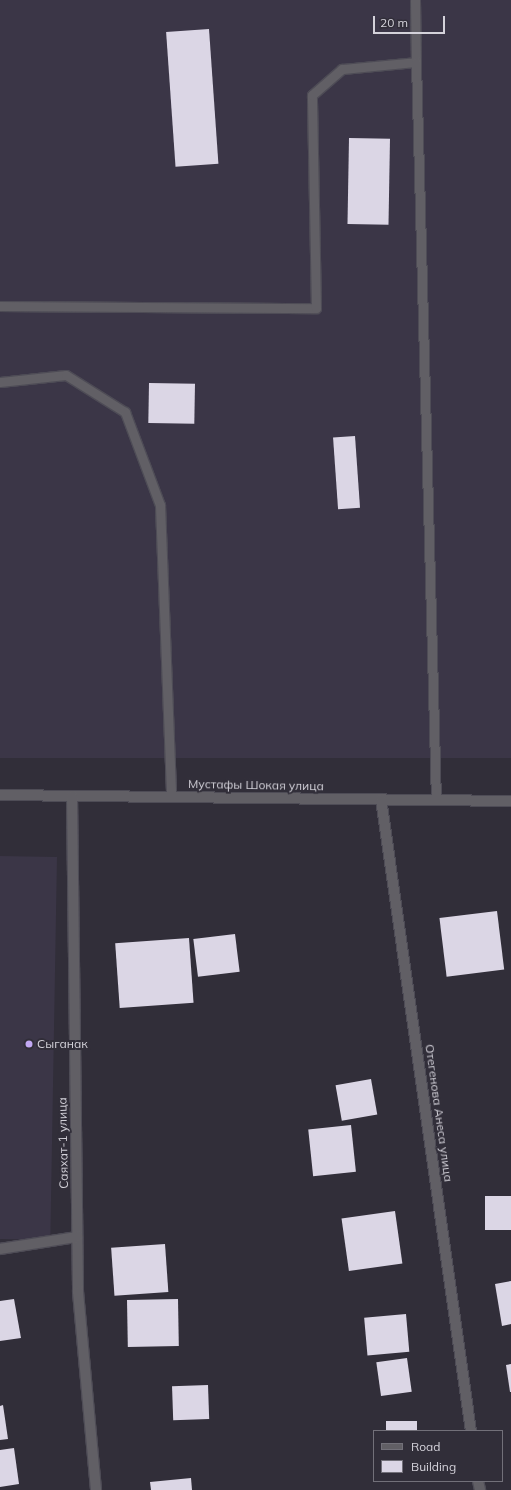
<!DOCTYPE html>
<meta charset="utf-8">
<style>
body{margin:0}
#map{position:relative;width:511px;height:1490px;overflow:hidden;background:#312e39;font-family:Mulish,sans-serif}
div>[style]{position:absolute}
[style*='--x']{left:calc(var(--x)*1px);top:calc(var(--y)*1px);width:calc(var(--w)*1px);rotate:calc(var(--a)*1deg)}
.built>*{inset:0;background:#3b3647;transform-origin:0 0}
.building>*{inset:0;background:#dbd6e5;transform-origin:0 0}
.roads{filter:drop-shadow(1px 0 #4e4c56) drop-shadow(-1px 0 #4e4c56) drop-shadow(0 1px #4e4c56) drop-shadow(0 -1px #4e4c56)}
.service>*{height:9px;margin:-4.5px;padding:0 4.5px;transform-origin:4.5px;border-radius:4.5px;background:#615f65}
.minor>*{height:10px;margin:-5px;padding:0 5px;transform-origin:5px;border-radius:5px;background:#615f65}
.dots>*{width:11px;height:11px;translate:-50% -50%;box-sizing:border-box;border:2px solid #312e39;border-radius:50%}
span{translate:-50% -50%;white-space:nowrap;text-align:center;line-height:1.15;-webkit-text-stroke:4px #312e39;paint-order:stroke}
.street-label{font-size:12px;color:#d4d2da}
.poi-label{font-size:12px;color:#d4d2da}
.left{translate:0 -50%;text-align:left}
.legend{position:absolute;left:373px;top:1430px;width:130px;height:52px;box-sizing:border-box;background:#312e39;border:1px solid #727079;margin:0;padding:5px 7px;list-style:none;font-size:12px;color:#d4d2da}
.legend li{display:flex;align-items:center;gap:8px;height:20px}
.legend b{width:20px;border:1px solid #727079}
.scale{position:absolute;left:373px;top:16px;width:72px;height:18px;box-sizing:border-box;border:2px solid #d4d2da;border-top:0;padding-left:5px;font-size:12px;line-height:14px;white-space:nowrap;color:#d4d2da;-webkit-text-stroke:3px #312e39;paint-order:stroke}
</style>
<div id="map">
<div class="built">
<i style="left:0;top:0;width:511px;height:758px"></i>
<i style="left:0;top:856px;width:57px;height:383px;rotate:1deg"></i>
</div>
<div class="building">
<i style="left:209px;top:29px;width:135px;height:43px;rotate:86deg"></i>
<i style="left:349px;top:138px;width:41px;height:86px;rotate:1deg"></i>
<i style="left:149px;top:383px;width:46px;height:40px;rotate:1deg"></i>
<i style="left:355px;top:436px;width:72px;height:22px;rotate:86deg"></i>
<i style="left:497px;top:911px;width:59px;height:58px;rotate:83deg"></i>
<i style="left:235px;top:934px;width:38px;height:42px;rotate:83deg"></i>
<i style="left:189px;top:938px;width:65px;height:74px;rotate:86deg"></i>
<i style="left:371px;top:1079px;width:36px;height:36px;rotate:80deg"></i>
<i style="left:351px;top:1125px;width:47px;height:43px;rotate:84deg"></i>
<i style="left:511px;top:1196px;width:34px;height:26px;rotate:90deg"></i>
<i style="left:395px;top:1211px;width:53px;height:54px;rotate:82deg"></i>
<i style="left:165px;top:1244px;width:48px;height:54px;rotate:86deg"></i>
<i style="clip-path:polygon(511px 1281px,511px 1324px,502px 1326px,495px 1284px)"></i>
<i style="clip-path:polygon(14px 1299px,21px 1338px,0 1341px,0 1301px)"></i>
<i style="left:178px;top:1299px;width:47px;height:51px;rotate:89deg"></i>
<i style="left:406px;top:1314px;width:38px;height:42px;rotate:85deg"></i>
<i style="left:407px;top:1358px;width:34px;height:31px;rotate:82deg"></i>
<i style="clip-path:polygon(511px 1364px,511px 1392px,510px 1392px,506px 1365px)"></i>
<i style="left:208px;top:1385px;width:34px;height:36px;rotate:88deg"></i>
<i style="clip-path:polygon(3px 1405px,8px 1439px,0 1440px,0 1406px)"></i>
<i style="left:386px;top:1421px;width:31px;height:10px"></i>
<i style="clip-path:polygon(14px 1448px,19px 1484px,0 1487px,0 1450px)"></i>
<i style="clip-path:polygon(191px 1478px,192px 1490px,151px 1490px,150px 1482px)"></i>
</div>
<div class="roads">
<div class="service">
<i style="--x:415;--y:0;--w:62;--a:89.1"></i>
<i style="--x:0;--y:306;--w:316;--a:0.4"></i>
<i style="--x:316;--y:308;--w:213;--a:-91.1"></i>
<i style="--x:312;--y:95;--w:40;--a:-41"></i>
<i style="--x:342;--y:69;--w:74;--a:-5.4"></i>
<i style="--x:416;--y:62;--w:738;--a:88.45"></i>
<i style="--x:0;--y:382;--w:66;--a:-6.1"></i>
<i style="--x:66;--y:375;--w:70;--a:32.1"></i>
<i style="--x:125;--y:412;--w:99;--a:69.4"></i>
<i style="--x:160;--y:505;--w:292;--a:87.8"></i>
</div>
<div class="minor">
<i style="--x:0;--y:795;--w:511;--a:0.67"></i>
<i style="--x:72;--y:796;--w:496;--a:89.3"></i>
<i style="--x:78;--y:1292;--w:199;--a:84.8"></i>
<i style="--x:381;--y:799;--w:638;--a:81.9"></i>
<i style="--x:0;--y:1249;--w:78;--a:-8.9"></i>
<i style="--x:478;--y:1481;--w:9;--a:77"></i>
</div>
</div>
<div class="dots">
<i style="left:29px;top:1044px;background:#c2a8f3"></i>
</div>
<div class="street-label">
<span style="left:256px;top:785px;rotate:1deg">Мустафы Шокая улица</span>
<span style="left:439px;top:1113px;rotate:82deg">Отегенова Анеса улица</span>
<span style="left:63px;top:1143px;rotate:-91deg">Саяхат-1 улица</span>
</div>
<div class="poi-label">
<span class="left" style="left:37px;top:1044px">Сыганак</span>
</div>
<ul class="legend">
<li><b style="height:5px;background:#615f65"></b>Road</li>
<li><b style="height:11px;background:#dbd6e5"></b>Building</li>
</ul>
<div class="scale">20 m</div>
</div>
